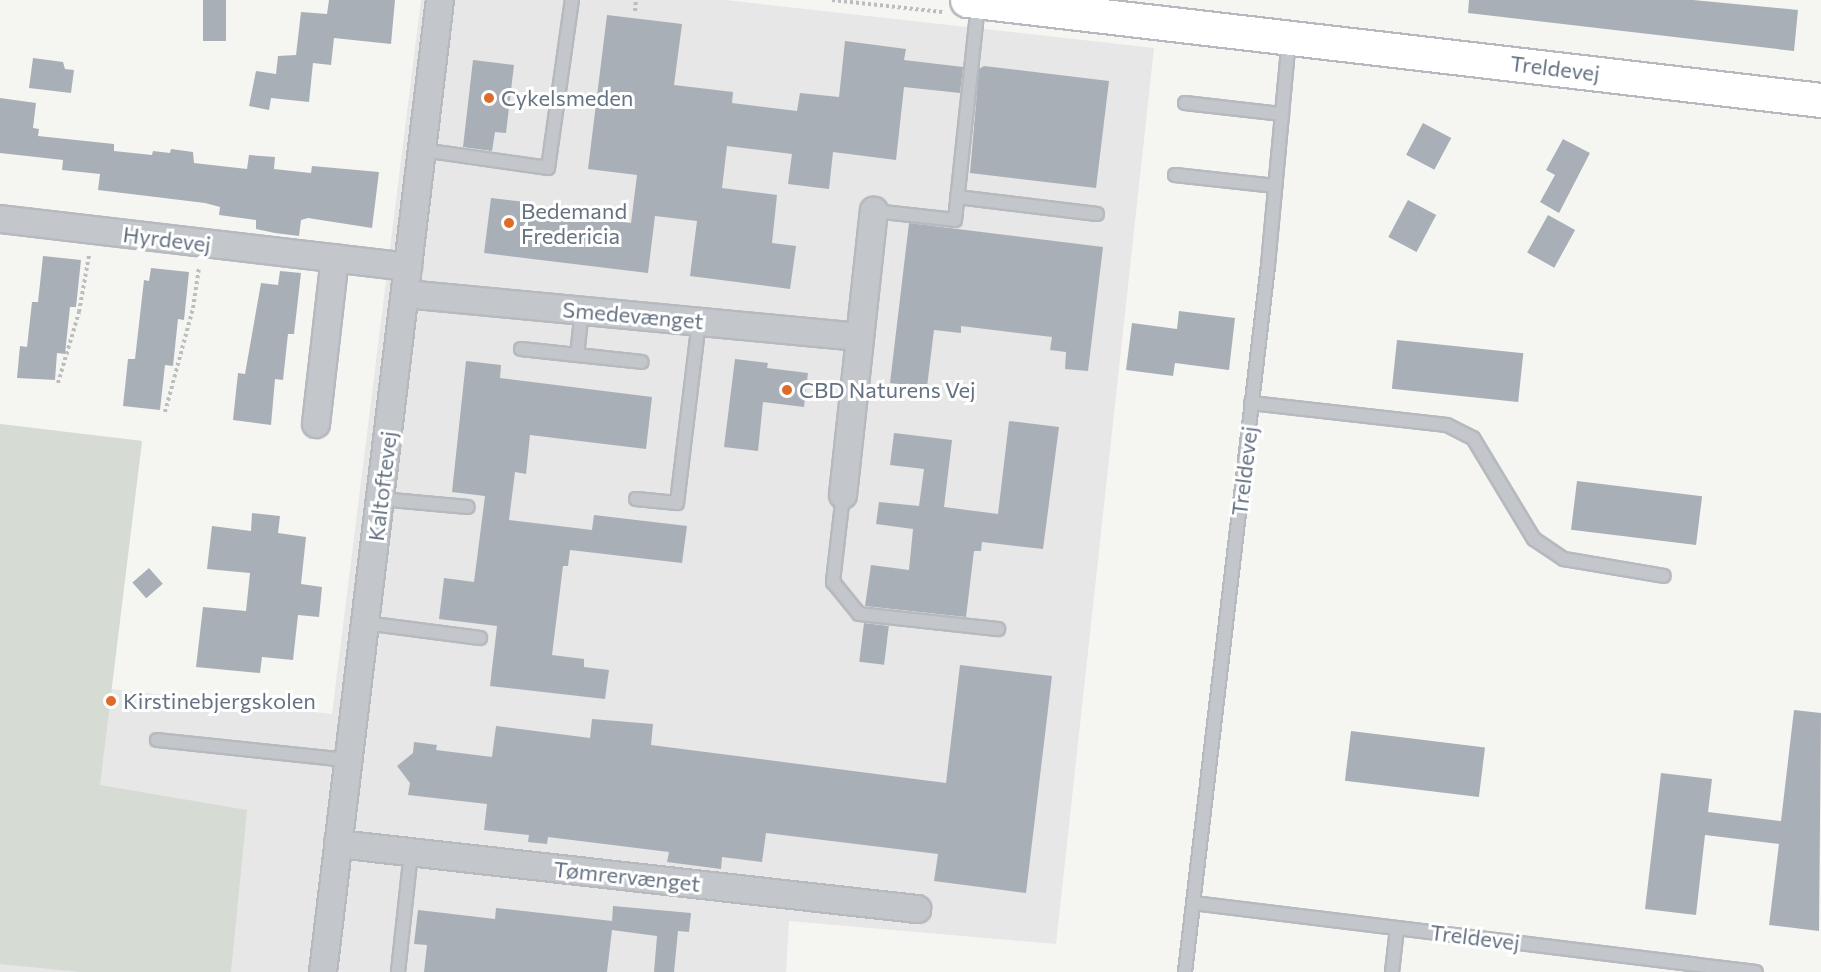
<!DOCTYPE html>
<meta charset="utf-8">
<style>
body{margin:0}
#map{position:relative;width:1821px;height:972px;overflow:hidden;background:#f5f6f2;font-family:Commissioner,sans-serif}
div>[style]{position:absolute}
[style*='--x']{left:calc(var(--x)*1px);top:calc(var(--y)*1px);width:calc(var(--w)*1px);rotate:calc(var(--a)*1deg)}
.built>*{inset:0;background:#e6e7e6}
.green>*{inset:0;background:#d6dcd3}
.building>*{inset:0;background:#a9afb7;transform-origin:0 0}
.path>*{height:4px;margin-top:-2px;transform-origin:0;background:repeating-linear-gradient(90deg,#bbbdbf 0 3px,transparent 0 6px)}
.roads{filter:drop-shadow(2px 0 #b6b9be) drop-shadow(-2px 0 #b6b9be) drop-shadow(0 2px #b6b9be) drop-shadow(0 -2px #b6b9be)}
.lane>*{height:12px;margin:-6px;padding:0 6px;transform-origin:6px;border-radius:6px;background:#c3c6ca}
.street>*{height:26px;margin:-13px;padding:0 13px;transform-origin:13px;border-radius:13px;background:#c3c6ca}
.secondary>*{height:33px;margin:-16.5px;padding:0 16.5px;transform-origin:16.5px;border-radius:16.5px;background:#fff}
.dots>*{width:16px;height:16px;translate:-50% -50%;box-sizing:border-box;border:3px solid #fff;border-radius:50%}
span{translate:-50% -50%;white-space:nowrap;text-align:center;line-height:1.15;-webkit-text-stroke:6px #fff;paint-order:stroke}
.street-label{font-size:22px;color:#657283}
.poi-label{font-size:22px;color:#657283}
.left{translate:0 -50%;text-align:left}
</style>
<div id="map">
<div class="built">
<i style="clip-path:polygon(421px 0,725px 0,1154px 48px,1056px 944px,789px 921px,786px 972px,0 972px,0 424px,142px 441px,111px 689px,332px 714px)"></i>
</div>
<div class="green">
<i style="clip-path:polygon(0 424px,142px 441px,100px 785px,247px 810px,231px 972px,80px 972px,0 964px)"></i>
</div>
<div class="building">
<i style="left:203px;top:0;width:23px;height:41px"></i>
<i style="clip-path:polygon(329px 0,395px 0,391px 44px,334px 38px,331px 65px,313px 63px,309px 102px,271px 98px,269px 110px,249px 106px,256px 71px,276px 74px,278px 56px,296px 55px,301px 12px,327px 14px)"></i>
<i style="clip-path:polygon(1469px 0,1693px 0,1798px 10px,1794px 51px,1468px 13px)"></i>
<i style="clip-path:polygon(607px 15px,682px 24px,674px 85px,733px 92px,732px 103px,797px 111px,800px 93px,839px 97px,845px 41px,906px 49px,904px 60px,963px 67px,960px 93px,904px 87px,896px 160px,833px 152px,829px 189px,788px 184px,792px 154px,727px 146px,722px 188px,777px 195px,772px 243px,796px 246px,790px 289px,690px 276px,697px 221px,655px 216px,648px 273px,484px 253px,491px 198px,525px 202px,524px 210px,631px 223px,637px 175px,588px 169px)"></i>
<i style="clip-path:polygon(33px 58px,63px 62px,65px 69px,74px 70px,71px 93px,29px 88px)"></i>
<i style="clip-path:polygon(473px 60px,514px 65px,506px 133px,495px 132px,492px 151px,463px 147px)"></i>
<i style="clip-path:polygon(984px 66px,1109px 81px,1096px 188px,970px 173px,979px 69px)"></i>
<i style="clip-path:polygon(0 98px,36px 103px,33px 128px,39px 129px,38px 136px,114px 144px,114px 151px,152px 155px,153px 151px,170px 153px,171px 149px,193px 152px,194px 163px,247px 169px,249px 155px,275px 157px,274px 169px,311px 173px,312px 166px,379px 172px,372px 228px,308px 218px,301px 220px,299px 236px,275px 233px,256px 229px,256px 220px,219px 215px,220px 207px,205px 203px,98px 190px,100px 174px,62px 170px,63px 160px,0 153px)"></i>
<i style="left:1423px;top:123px;width:32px;height:36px;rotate:28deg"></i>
<i style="clip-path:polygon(1563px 139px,1590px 153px,1559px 213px,1540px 202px,1555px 175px,1546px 170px)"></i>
<i style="left:1408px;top:200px;width:32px;height:42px;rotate:28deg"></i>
<i style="left:1548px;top:215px;width:31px;height:43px;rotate:29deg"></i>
<i style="clip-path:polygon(909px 223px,1103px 247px,1088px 371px,1065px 369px,1066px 352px,1050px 350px,1052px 337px,961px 326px,961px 333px,934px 330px,927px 387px,890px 383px)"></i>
<i style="clip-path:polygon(43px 256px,81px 260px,76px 307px,70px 307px,65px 354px,57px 353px,55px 380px,17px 378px,20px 346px,27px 347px,32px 302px,38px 302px)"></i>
<i style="clip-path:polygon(151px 268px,189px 272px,184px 320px,178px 319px,173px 366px,165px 365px,160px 410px,123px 406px,128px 359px,135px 359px,144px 280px,149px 281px)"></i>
<i style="clip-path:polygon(280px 271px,301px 273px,294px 334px,288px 334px,283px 380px,275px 379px,271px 425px,233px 420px,238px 373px,245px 374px,261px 283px,278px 285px)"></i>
<i style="clip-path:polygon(1179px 311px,1235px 318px,1229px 370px,1175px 363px,1173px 376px,1126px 370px,1132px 323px,1177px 329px)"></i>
<i style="left:1397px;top:340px;width:127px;height:49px;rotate:6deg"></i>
<i style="clip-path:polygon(735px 359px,768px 363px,767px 368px,808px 373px,804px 407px,763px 402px,758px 451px,724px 447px)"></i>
<i style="clip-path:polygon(466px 361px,501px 365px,500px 378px,652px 397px,646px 449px,530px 435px,526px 474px,515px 472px,509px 520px,592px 530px,594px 515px,687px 526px,682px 563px,570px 550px,568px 566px,563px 566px,552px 655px,584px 659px,584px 667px,609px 670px,605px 699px,490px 686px,497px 626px,439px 619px,444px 578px,474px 582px,485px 496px,452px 492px)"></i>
<i style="clip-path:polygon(1009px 421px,1059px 427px,1043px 549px,982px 542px,981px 551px,974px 551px,966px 617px,865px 606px,871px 565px,909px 570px,913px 529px,876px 524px,879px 502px,919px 506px,924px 469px,890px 465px,894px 433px,952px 440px,944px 507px,998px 514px)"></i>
<i style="left:1577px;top:481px;width:126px;height:49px;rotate:7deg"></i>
<i style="clip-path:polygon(252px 513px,280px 516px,278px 533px,306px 537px,301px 584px,322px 587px,319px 617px,298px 615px,293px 660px,262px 657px,260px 673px,196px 667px,203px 607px,246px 611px,250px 573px,207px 569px,212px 526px,251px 531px)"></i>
<i style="left:149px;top:568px;width:21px;height:22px;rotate:49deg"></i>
<i style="left:864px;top:623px;width:25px;height:39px;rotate:7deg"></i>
<i style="clip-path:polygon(960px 665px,1052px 676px,1026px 893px,934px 881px,938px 854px,766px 833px,762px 862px,722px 857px,721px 869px,667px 862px,669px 852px,548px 837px,547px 844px,528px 842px,529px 835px,484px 830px,487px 804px,408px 795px,410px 783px,397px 766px,413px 753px,414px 742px,437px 745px,436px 750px,492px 757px,496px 726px,590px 738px,592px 719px,653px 724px,651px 745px,946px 783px)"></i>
<i style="clip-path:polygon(1794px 710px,1821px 713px,1819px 931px,1769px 925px,1779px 844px,1705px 835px,1696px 915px,1645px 909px,1661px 773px,1712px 779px,1708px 812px,1781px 821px)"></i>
<i style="left:1351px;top:731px;width:135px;height:50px;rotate:7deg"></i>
<i style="clip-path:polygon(613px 906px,691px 913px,689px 932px,678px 931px,674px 972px,654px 972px,657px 936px,612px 930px,607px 972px,424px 972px,427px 945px,414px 944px,418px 910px,495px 919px,496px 908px,612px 921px)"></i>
</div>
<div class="path">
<i style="--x:832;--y:0;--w:111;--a:6.2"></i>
<i style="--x:635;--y:11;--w:11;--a:-85"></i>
<i style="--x:58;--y:383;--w:74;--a:-73.5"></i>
<i style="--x:79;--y:312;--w:58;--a:-80"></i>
<i style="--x:165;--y:412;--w:108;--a:-74.9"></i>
<i style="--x:193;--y:308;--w:40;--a:-81.5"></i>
</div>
<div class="roads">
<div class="lane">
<i style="--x:1185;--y:103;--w:98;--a:6.5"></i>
<i style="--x:422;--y:150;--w:127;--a:8.1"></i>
<i style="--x:548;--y:168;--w:170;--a:-81.9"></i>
<i style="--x:1175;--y:175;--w:101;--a:6.3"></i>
<i style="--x:957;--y:197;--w:141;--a:6.9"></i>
<i style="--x:874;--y:211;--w:81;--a:6.3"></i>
<i style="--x:955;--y:220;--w:218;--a:-83.9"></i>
<i style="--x:582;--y:310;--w:45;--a:96.3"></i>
<i style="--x:577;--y:355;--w:65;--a:6.1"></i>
<i style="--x:521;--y:349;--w:56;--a:6.1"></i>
<i style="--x:1251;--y:403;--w:197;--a:6.4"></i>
<i style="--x:1447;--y:425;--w:29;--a:27"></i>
<i style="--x:1473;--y:438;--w:118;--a:58.9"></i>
<i style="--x:1534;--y:539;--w:36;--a:34"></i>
<i style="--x:1564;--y:559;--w:101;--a:9.6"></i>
<i style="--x:843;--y:495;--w:88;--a:96.6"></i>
<i style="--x:833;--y:582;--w:41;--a:50.9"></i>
<i style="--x:859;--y:614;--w:140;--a:6.2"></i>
<i style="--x:380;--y:499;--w:88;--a:5.2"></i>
<i style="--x:636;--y:499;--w:41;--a:5.6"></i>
<i style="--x:677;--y:503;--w:182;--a:-83.1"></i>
<i style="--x:365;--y:623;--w:116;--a:7.4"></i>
<i style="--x:157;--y:740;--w:192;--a:6"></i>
<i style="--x:1193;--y:903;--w:567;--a:6.99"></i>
<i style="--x:398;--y:972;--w:121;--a:-83.8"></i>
<i style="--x:1185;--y:972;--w:712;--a:-83.3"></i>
<i style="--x:1268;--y:265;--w:226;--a:-84.7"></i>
<i style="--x:1392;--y:972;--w:44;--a:-83.5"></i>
</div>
<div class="street">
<i style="--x:0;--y:219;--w:411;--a:6.7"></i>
<i style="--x:405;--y:294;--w:457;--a:5.4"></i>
<i style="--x:316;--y:424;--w:167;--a:-83.5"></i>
<i style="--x:843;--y:495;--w:286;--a:-83.8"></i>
<i style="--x:338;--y:844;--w:583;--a:6.41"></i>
<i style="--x:323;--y:972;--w:979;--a:-83.14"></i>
</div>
<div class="secondary">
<i style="--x:967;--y:0;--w:860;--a:6.68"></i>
</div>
</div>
<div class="dots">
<i style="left:489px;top:98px;background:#df6b29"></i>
<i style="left:509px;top:223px;background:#df6b29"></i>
<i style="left:787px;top:390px;background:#df6b29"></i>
<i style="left:111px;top:701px;background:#df6b29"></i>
</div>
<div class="street-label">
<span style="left:1555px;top:68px;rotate:7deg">Treldevej</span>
<span style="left:167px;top:239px;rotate:7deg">Hyrdevej</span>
<span style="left:633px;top:315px;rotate:5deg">Smedevænget</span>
<span style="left:1244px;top:471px;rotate:-83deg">Treldevej</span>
<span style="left:382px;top:486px;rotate:-83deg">Kaltoftevej</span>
<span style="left:627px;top:876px;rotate:6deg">Tømrervænget</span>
<span style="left:1475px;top:937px;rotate:7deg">Treldevej</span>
</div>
<div class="poi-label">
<span class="left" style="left:501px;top:98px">Cykelsmeden</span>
<span class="left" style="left:521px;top:223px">Bedemand<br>Fredericia</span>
<span class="left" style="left:799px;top:390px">CBD Naturens Vej</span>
<span class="left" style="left:123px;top:701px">Kirstinebjergskolen</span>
</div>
</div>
